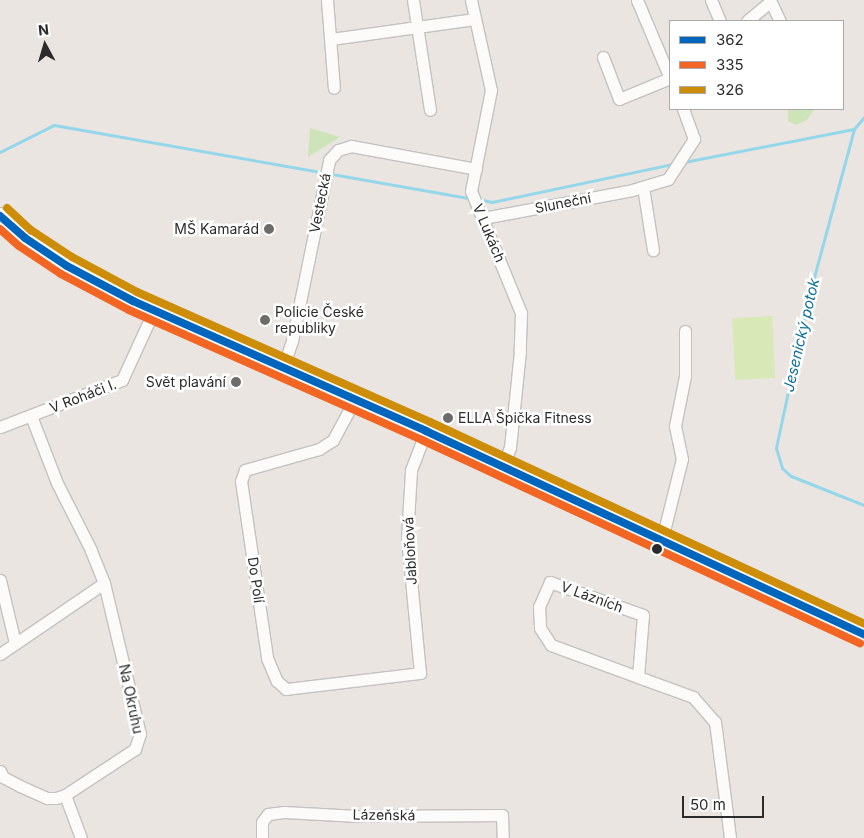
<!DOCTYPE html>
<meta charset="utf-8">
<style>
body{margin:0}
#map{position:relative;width:864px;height:838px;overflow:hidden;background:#eae5e0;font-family:Inter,sans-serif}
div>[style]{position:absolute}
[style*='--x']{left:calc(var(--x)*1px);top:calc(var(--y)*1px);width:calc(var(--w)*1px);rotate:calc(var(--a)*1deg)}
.green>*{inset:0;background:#cde4b9}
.pitch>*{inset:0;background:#d8e8b7;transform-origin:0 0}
.stream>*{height:3px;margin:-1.5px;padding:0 1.5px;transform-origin:1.5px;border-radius:1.5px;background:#94d7eb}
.roads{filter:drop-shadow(1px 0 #c3c2c1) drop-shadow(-1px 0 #c3c2c1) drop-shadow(0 1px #c3c2c1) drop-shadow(0 -1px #c3c2c1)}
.minor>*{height:11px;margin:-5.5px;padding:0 5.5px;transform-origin:5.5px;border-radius:5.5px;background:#fcfbfa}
.secondary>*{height:16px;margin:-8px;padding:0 8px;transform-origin:8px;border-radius:8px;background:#fcfbfa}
.bus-1>*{height:8px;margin:-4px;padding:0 4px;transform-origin:4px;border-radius:4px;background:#0065bd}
.bus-2>*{height:8px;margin:-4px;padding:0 4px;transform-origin:4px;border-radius:4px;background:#f26522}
.bus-3>*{height:8px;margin:-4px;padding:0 4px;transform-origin:4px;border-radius:4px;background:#ce8d09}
.dots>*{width:14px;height:14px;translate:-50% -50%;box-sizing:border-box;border:2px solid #fff;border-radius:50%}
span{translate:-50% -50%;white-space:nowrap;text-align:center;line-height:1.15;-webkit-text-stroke:5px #fff;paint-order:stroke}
.street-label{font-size:14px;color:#2b2b2b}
.poi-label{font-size:14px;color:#2b2b2b}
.right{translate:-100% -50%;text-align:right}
.left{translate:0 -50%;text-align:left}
.water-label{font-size:15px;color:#0c709e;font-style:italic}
.legend{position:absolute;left:669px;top:20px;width:175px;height:90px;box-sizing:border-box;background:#fff;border:1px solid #aaa;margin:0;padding:6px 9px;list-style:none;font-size:15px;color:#2b2b2b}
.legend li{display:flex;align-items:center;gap:10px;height:25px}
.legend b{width:25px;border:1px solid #aaa}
.north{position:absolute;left:20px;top:20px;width:50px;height:50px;-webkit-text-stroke:4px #fff;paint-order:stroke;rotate:354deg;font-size:14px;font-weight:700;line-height:20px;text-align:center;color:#2b2b2b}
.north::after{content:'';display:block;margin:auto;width:18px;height:22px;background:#2b2b2b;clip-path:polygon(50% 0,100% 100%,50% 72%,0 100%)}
.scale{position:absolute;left:682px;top:796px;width:82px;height:22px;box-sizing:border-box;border:2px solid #2b2b2b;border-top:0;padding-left:6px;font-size:15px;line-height:18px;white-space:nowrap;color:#2b2b2b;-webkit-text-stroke:4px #fff;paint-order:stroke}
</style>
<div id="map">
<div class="green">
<i style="clip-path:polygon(788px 109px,814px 109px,807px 120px,796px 125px,788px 121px)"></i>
<i style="clip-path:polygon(310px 128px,340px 137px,308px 157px)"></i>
</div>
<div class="pitch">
<i style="left:772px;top:316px;width:62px;height:40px;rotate:87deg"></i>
</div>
<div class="stream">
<i style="--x:864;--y:117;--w:16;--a:130"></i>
<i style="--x:854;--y:129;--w:180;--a:105.1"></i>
<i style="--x:807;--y:303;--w:148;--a:102.1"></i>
<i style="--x:776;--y:448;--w:21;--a:73"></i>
<i style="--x:782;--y:468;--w:12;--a:42"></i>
<i style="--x:791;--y:476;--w:79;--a:21.7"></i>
<i style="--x:0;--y:152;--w:60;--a:-26.6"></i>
<i style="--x:54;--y:125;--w:422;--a:10"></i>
<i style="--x:684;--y:162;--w:173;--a:-11"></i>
<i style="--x:478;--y:199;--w:14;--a:12"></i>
<i style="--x:492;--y:202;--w:185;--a:-11.9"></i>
</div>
<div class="roads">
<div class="minor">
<i style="--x:327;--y:0;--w:88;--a:85.5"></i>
<i style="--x:413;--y:0;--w:111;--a:81.2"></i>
<i style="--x:471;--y:0;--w:92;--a:77.5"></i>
<i style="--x:491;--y:90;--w:103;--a:101.2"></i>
<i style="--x:471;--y:191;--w:132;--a:67.7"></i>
<i style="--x:521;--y:313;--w:38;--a:92"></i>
<i style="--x:520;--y:351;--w:97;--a:95.9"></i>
<i style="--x:510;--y:447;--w:20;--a:110"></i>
<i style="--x:637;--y:0;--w:85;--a:67.1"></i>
<i style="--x:711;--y:0;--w:23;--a:67"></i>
<i style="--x:770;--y:0;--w:23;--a:65"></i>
<i style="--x:747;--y:21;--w:30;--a:-40"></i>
<i style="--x:331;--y:39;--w:145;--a:-7.9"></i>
<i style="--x:603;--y:57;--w:45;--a:69.1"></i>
<i style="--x:619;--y:99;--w:55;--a:-22.4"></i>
<i style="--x:643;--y:187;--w:64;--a:81"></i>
<i style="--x:483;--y:218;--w:152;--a:-10.6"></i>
<i style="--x:632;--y:190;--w:38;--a:-17"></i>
<i style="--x:668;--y:179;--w:48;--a:-57"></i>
<i style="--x:694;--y:139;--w:32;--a:-110"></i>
<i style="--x:283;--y:367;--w:28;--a:-71"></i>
<i style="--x:292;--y:341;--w:185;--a:-78.4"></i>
<i style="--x:329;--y:160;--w:13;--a:-48"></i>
<i style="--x:338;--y:150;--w:14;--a:-17"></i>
<i style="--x:351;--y:146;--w:127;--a:10.4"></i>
<i style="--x:355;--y:399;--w:47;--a:118.2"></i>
<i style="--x:333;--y:440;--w:17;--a:147"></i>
<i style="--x:319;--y:449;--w:77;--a:164.2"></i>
<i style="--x:245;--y:470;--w:12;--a:110"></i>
<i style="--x:241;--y:481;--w:179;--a:81.6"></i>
<i style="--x:267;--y:658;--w:25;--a:67"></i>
<i style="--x:277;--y:681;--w:12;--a:42"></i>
<i style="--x:286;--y:689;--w:135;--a:-6.8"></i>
<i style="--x:420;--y:673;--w:136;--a:-95.5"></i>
<i style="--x:407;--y:538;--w:68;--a:-86.6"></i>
<i style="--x:411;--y:470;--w:42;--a:-69"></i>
<i style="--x:0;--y:427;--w:131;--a:-21.1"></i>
<i style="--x:122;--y:380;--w:77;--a:-65.4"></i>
<i style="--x:662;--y:539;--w:82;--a:-76"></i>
<i style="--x:682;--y:459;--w:34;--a:-102"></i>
<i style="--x:675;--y:426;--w:51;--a:-78.7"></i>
<i style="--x:685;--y:376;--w:45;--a:-90"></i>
<i style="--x:0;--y:580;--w:65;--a:76.6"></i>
<i style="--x:0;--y:654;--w:126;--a:-34.3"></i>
<i style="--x:638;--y:677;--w:62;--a:-85.4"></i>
<i style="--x:643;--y:615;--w:99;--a:-160.5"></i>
<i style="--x:550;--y:582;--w:27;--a:114"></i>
<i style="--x:539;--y:607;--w:21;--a:87"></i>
<i style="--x:540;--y:628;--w:20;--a:57"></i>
<i style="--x:551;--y:645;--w:93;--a:20.2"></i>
<i style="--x:638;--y:677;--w:59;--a:20"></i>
<i style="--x:693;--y:697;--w:33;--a:49"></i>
<i style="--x:715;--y:722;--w:117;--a:82.6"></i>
<i style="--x:0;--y:771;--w:7;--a:63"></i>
<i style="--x:3;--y:777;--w:19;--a:28"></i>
<i style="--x:20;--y:786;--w:30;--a:24"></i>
<i style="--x:47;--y:798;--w:9;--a:0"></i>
<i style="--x:56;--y:798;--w:9;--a:-18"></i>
<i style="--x:65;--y:795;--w:84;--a:-33.3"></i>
<i style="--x:135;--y:749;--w:16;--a:-72"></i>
<i style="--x:140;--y:734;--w:155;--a:-103.4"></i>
<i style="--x:104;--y:583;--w:35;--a:-112"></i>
<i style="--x:91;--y:550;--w:75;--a:-116.9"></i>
<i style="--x:57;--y:483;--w:72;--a:-111.2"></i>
<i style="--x:65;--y:795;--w:46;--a:69.6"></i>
<i style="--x:262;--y:838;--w:16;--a:-90"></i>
<i style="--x:262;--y:822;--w:10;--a:-53"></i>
<i style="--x:268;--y:814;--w:16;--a:-7"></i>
<i style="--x:284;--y:812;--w:74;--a:3.1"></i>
<i style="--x:358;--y:816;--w:144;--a:-0.4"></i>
<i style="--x:502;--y:815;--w:23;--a:88"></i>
</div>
<div class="secondary">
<i style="--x:0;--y:216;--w:33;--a:41"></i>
<i style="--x:25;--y:238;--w:50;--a:33.7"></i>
<i style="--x:67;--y:266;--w:75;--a:27.9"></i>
<i style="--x:133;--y:301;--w:321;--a:23.9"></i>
<i style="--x:426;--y:431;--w:483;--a:24.9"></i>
</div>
</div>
<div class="bus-1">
<i style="--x:0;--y:216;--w:33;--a:41"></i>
<i style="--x:25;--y:238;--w:50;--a:33.7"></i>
<i style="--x:67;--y:266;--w:75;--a:27.9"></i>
<i style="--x:133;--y:301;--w:321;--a:23.9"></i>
<i style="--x:426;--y:431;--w:483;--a:24.9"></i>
</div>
<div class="bus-2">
<i style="--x:0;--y:229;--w:25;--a:42"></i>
<i style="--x:19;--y:246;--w:50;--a:33.7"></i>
<i style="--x:61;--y:274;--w:77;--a:27.9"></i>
<i style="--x:129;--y:310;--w:321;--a:23.9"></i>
<i style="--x:422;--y:440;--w:483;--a:24.9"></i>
</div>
<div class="bus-3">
<i style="--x:7;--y:208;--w:33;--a:43"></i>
<i style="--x:31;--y:230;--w:49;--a:33.4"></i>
<i style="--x:72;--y:257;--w:74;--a:28.3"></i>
<i style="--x:137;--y:292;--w:321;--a:23.9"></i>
<i style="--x:430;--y:422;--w:478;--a:24.9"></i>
</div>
<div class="dots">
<i style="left:269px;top:229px;background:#6e6c6a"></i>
<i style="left:265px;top:320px;background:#6e6c6a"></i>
<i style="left:236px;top:382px;background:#6e6c6a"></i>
<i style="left:448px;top:418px;background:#6e6c6a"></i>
<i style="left:657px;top:549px;background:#2b2b2b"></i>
</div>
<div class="street-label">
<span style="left:320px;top:203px;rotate:-79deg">Vestecká</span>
<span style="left:563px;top:203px;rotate:-11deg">Sluneční</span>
<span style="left:489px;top:233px;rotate:67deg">V Lukách</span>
<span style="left:83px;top:396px;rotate:-21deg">V Roháči I.</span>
<span style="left:410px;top:551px;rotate:-93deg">Jabloňová</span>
<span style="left:256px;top:580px;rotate:82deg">Do Polí</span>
<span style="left:592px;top:597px;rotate:20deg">V Lázních</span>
<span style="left:131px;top:699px;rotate:78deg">Na Okruhu</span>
<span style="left:384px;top:815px;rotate:1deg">Lázeňská</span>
</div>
<div class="poi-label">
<span class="right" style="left:259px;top:229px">MŠ Kamarád</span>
<span class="left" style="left:275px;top:320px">Policie České<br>republiky</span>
<span class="right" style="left:226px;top:382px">Svět plavání</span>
<span class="left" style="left:458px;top:418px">ELLA Špička Fitness</span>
</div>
<div class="water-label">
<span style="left:801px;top:335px;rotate:-77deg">Jesenický potok</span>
</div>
<ul class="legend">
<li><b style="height:6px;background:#0065bd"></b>362</li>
<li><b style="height:6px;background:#f26522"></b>335</li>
<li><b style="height:6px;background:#ce8d09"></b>326</li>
</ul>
<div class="north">N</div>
<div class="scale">50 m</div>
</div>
